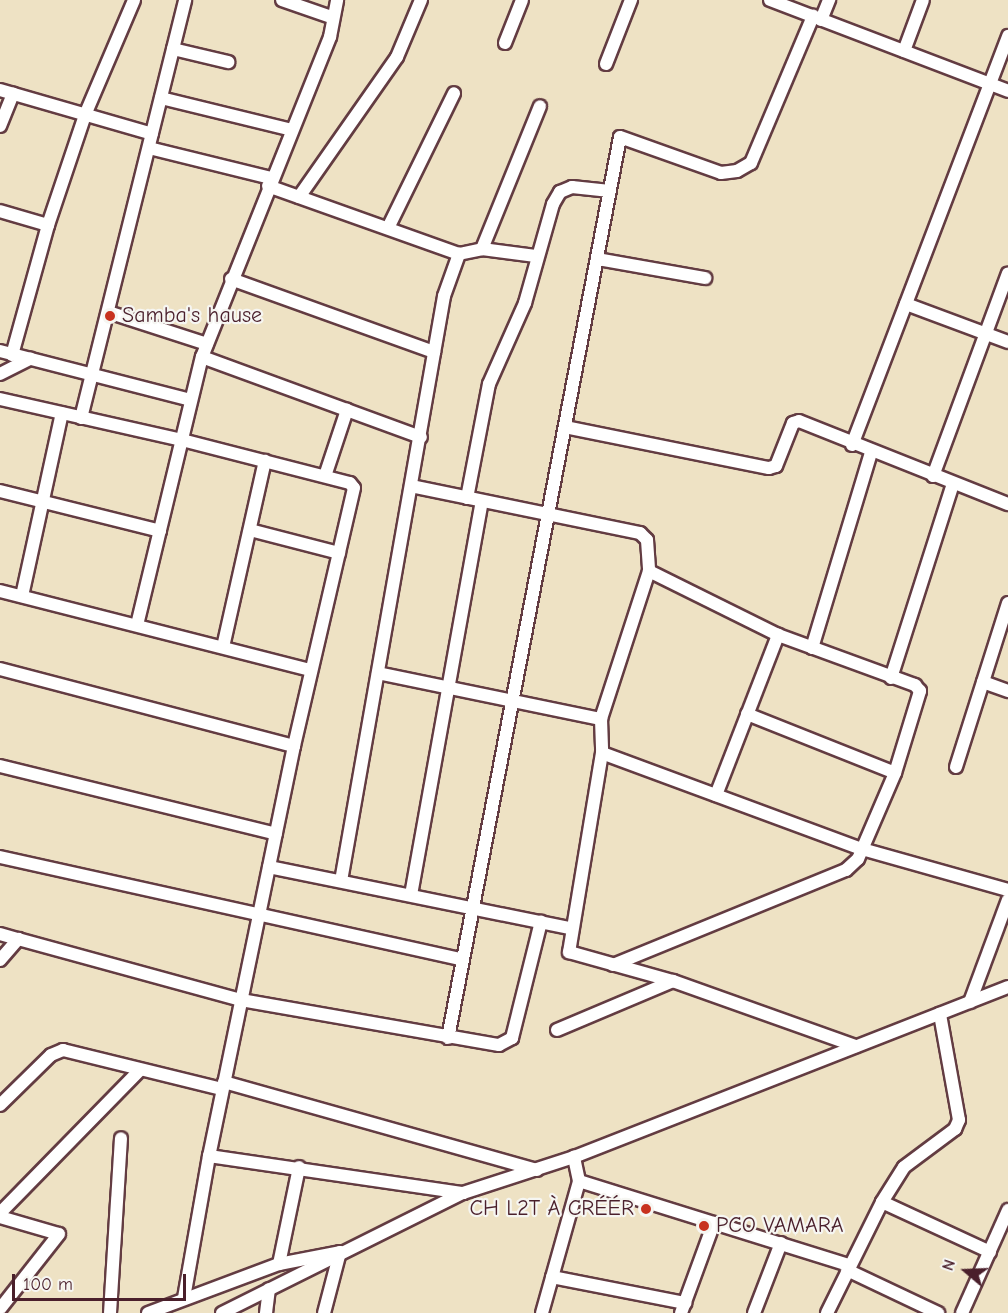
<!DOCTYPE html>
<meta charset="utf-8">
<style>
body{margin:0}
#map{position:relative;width:1008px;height:1313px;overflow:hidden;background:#eee2c4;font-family:"Comic Neue",sans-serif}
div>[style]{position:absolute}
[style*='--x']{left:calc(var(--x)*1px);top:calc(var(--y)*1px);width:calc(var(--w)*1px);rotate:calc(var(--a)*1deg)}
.roads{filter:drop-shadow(2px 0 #633c42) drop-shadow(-2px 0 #633c42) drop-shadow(0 2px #633c42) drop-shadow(0 -2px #633c42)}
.minor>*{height:12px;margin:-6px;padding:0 6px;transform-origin:6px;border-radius:6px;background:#fff}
.dots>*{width:16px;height:16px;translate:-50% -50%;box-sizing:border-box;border:3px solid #f6f6f2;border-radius:50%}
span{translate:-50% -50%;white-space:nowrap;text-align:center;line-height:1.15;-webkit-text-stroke:4.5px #f6f6f2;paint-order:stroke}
.poi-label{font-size:22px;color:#4a1f2b}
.left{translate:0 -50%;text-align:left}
.right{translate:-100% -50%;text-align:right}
.north{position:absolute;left:936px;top:1241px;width:60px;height:60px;-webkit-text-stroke:4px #f6f6f2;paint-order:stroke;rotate:289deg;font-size:16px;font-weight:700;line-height:24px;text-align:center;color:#4a1f2b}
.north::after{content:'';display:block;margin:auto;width:21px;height:27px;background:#4a1f2b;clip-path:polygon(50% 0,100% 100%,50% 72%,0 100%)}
.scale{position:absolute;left:12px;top:1274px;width:174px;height:27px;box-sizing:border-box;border:3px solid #4a1f2b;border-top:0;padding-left:8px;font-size:18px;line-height:21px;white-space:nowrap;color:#4a1f2b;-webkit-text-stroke:4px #f6f6f2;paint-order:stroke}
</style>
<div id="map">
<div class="roads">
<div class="minor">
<i style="--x:282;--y:0;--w:52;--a:19.1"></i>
<i style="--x:770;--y:0;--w:255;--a:20.9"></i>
<i style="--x:821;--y:20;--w:22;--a:-68"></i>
<i style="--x:505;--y:43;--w:46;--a:-68.4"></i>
<i style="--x:173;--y:49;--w:57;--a:13.3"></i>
<i style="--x:904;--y:51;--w:54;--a:-69.6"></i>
<i style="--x:606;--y:64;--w:69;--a:-68.7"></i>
<i style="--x:0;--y:90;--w:158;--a:16.1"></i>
<i style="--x:161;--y:98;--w:135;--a:13.7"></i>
<i style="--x:0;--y:126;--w:35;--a:-68"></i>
<i style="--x:149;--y:148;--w:126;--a:13.8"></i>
<i style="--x:268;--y:186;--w:203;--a:19.6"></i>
<i style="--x:299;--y:197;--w:171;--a:-55"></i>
<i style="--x:397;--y:57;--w:62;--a:-67.2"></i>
<i style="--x:0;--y:211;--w:50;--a:16.3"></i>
<i style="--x:388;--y:228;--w:150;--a:-63.9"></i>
<i style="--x:482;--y:249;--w:154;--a:-67.9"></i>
<i style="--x:597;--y:259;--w:110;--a:10"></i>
<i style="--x:231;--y:279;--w:216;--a:19.8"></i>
<i style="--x:906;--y:304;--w:109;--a:20.4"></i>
<i style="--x:108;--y:312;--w:104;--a:17.9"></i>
<i style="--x:0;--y:351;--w:197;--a:14.4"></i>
<i style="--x:12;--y:355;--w:135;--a:-74.5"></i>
<i style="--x:48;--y:225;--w:116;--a:-71.4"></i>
<i style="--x:85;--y:115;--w:125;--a:-66.9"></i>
<i style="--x:202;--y:357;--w:233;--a:20.1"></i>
<i style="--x:0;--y:374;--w:34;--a:-27"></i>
<i style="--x:0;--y:399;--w:187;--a:12.7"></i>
<i style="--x:182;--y:440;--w:173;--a:14.4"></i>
<i style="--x:350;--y:483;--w:6;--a:51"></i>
<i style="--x:354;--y:488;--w:265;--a:103.1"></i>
<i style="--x:294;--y:746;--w:419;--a:101.7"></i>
<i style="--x:209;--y:1156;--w:144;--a:100"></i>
<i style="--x:81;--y:418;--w:431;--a:-76"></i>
<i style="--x:565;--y:427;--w:208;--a:11.4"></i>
<i style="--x:769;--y:468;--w:7;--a:-16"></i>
<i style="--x:776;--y:466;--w:46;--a:-68.4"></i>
<i style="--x:793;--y:423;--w:6;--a:-18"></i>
<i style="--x:799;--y:421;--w:225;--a:21.7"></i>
<i style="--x:852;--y:445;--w:438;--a:-69.1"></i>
<i style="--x:325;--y:476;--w:70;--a:-71.6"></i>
<i style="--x:933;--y:476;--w:216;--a:-69.7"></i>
<i style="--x:411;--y:486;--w:234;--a:11.6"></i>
<i style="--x:640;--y:533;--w:10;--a:45"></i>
<i style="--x:647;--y:540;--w:31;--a:86"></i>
<i style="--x:649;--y:571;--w:156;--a:108"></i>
<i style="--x:601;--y:719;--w:34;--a:88"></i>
<i style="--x:602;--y:753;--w:202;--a:99.4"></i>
<i style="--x:569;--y:952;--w:108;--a:15.6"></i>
<i style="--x:673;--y:981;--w:194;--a:19.6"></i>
<i style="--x:0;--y:491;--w:165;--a:14"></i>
<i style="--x:467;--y:498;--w:116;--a:-79.1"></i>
<i style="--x:489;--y:384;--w:89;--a:-66"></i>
<i style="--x:525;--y:303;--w:103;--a:-74.2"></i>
<i style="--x:553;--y:204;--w:14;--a:-60"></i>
<i style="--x:560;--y:192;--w:13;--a:-23"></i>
<i style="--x:572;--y:187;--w:38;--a:6"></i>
<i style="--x:250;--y:530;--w:92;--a:14.5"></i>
<i style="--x:0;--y:591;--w:321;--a:14.3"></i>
<i style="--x:22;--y:596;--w:187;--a:-77.7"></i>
<i style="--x:137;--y:625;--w:276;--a:-76.4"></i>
<i style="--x:202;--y:357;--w:345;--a:-68.2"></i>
<i style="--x:330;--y:37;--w:38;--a:-79"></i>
<i style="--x:223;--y:647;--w:191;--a:-77.3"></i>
<i style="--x:812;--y:648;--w:204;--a:-73.2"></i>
<i style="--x:0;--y:669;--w:304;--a:14.7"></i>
<i style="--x:378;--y:673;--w:228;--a:11.7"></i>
<i style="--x:891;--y:678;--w:204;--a:-72.3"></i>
<i style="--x:983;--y:682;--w:27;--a:20"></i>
<i style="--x:747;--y:714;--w:159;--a:21.7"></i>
<i style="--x:602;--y:753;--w:277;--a:20.3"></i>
<i style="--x:862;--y:849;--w:152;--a:15.7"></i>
<i style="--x:0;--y:766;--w:284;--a:13.8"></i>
<i style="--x:956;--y:767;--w:172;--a:-72.4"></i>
<i style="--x:716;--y:795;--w:172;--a:-68.8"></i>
<i style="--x:0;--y:857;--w:474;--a:12.5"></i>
<i style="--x:269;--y:867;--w:307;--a:11.5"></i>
<i style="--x:341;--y:881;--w:594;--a:-80.01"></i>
<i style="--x:444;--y:296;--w:45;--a:-70.3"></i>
<i style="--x:459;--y:254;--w:24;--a:-12"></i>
<i style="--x:482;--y:249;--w:54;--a:7.4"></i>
<i style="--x:411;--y:895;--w:400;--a:-79.8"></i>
<i style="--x:0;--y:934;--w:19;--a:16"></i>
<i style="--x:0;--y:960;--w:28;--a:-49"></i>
<i style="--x:18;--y:939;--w:231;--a:15.3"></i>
<i style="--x:241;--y:1000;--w:262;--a:9.9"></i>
<i style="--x:499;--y:1045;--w:15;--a:-28"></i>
<i style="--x:512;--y:1038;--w:120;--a:-76"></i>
<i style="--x:613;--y:965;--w:252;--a:-22.2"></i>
<i style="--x:846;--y:870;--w:16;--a:-43"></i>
<i style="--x:858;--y:859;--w:94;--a:-66.7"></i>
<i style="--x:895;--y:773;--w:86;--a:-73"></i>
<i style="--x:920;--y:691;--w:8;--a:-130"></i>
<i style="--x:915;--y:685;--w:146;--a:-159.9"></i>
<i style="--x:778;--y:635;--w:144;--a:-153.6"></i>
<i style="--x:970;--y:1002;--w:109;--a:-69.6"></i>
<i style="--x:557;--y:1030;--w:126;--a:-22.9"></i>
<i style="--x:448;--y:1038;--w:917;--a:-79.19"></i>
<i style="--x:620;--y:137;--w:107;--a:19.6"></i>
<i style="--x:721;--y:173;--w:16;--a:-7"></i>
<i style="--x:737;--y:171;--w:16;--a:-30"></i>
<i style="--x:751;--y:163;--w:160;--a:-67.1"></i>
<i style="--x:224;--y:1082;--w:325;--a:15.7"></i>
<i style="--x:0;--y:1105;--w:71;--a:-44.4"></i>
<i style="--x:51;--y:1055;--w:13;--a:-23"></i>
<i style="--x:63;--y:1050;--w:164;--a:13.8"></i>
<i style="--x:209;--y:1156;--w:257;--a:8.3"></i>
<i style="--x:579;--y:1181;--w:283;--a:17.3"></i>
<i style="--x:882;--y:1202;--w:119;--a:24.8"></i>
<i style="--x:0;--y:1213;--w:199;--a:-45.6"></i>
<i style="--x:0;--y:1217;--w:61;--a:16.1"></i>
<i style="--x:59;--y:1234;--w:95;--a:128.2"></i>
<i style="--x:279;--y:1264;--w:99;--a:-78.3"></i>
<i style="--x:847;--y:1270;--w:101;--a:25.3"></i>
<i style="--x:552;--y:1277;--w:136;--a:11.1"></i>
<i style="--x:110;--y:1313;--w:175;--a:-86.4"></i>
<i style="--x:148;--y:1313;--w:140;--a:-20.5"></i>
<i style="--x:279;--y:1264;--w:62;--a:-11.1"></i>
<i style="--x:340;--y:1252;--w:63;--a:104.7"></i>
<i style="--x:222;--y:1313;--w:269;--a:-26.5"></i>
<i style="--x:463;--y:1193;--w:117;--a:-18"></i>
<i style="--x:574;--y:1157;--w:466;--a:-21.4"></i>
<i style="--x:266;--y:1313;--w:24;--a:-83"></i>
<i style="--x:542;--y:1313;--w:137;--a:-74.3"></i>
<i style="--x:579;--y:1181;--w:25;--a:-102"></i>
<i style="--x:681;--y:1313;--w:96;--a:-69.9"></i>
<i style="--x:754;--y:1313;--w:75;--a:-68.9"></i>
<i style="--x:827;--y:1313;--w:124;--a:-63.6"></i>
<i style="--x:882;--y:1202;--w:41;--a:-57.8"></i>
<i style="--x:904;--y:1167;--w:64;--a:-36.7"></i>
<i style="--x:955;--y:1129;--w:10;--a:-66"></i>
<i style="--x:959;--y:1120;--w:108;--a:-100.2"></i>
<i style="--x:962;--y:1313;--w:113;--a:-65.9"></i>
</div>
</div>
<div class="dots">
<i style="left:110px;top:316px;background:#c8321e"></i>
<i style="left:646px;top:1209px;background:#c8321e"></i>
<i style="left:704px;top:1226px;background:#c8321e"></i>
</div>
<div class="poi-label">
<span class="left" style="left:122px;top:316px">Samba's hause</span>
<span class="right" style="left:634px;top:1209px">CH L2T À CRÉÉR</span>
<span class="left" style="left:716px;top:1226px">PCO VAMARA</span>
</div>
<div class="north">N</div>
<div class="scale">100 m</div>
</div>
